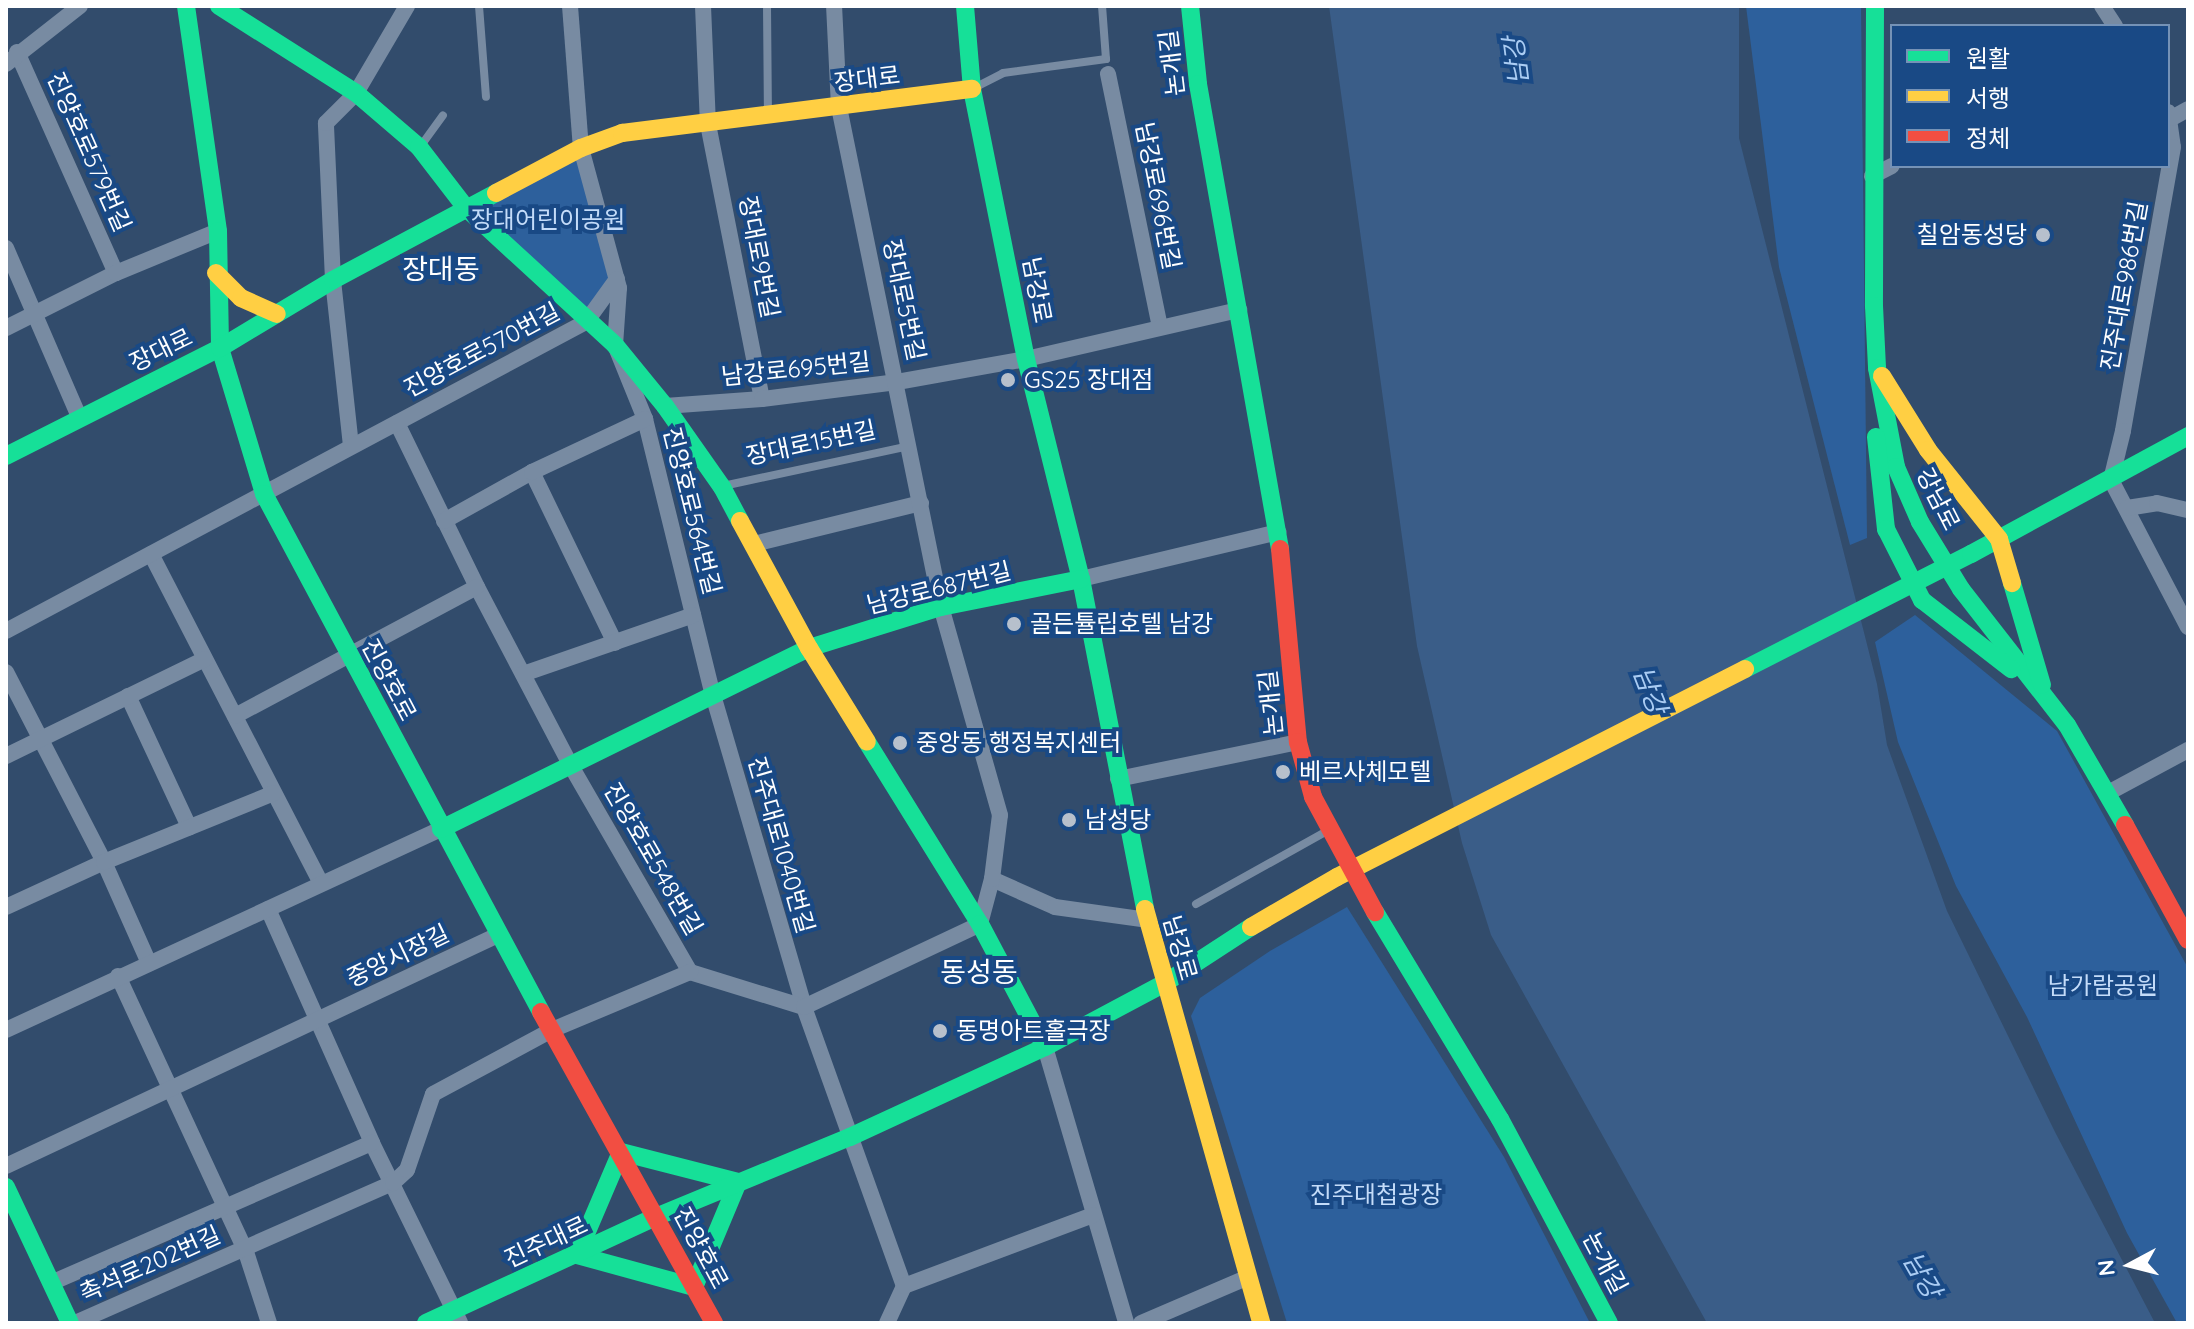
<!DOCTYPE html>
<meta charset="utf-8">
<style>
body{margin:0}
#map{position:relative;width:2194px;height:1329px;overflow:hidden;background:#324c6c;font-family:Quicksand,"Noto Sans KR",sans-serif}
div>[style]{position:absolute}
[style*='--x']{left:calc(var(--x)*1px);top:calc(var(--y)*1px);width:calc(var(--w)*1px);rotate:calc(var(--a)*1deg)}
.green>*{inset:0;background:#2d609c}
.water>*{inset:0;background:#3a5d88}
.lane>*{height:8px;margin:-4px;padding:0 4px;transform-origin:4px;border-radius:4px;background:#788ba2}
.street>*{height:16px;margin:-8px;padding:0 8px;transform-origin:8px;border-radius:8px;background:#788ba2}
.fast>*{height:18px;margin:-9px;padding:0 9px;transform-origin:9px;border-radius:9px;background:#16e098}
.slow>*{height:18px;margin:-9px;padding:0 9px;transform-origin:9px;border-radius:9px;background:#ffcf43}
.jam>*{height:18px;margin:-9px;padding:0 9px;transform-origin:9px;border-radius:9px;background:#f24e42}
.dots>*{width:22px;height:22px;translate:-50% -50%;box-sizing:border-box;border:4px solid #194985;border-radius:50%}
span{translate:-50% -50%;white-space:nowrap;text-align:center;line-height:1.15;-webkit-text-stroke:8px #194985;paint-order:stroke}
.street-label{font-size:24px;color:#fff}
.park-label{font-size:24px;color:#c4dcf9}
.poi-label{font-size:24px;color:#fff}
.right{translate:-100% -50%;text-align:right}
.left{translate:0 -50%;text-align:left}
.water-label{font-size:26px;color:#aaccf3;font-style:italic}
.quarter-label{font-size:28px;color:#fff}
.frame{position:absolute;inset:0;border:8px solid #fff;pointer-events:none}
.legend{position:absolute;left:1890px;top:24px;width:280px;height:144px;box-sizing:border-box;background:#194985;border:2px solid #7592b6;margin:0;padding:10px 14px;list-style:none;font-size:24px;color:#fff}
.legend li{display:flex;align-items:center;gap:16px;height:40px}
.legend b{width:40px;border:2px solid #7592b6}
.north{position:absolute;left:2090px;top:1225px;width:80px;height:80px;-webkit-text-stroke:6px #194985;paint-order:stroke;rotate:263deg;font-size:22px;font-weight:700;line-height:32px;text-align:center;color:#fff}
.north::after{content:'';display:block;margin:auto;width:28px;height:36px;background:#fff;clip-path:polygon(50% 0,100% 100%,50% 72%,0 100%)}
</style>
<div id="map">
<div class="green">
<i style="clip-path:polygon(1746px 6px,1861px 6px,1867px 538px,1850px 545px,1779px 267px)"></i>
<i style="clip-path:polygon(581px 148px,617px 279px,586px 322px,466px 208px)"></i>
<i style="clip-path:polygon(1915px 615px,2057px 731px,2188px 968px,2188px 1323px,2177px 1323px,2127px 1233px,2027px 1017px,1956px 886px,1898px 742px,1875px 642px)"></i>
<i style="clip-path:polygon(1347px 907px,1504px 1157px,1590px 1323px,1287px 1323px,1191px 1016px,1200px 998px,1270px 951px)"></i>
</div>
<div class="water">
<i style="clip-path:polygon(1329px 6px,1739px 6px,1739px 138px,1877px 684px,1887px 745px,1947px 911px,2055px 1132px,2155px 1323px,1707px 1323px,1491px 935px,1462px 843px,1417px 646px)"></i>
</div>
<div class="lane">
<i style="--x:479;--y:6;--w:91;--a:85.6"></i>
<i style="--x:767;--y:6;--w:107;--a:89.5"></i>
<i style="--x:976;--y:87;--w:30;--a:-27"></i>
<i style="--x:1003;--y:73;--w:104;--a:-7.7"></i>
<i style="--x:1106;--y:59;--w:53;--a:-94.3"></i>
<i style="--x:420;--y:147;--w:39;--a:-54"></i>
<i style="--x:723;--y:486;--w:190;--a:-12.1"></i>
<i style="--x:1196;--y:904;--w:152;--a:-29.1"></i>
</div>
<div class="street">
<i style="--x:570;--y:6;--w:142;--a:85.6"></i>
<i style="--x:581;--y:148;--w:145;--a:74.8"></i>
<i style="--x:619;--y:288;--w:57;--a:94"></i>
<i style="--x:615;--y:345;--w:80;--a:67.9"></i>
<i style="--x:645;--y:419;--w:284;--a:76.2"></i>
<i style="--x:713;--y:695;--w:325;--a:73.7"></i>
<i style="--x:804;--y:1007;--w:296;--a:70.3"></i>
<i style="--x:703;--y:6;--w:118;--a:87.6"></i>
<i style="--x:708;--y:124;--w:280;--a:78.9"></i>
<i style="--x:2102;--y:6;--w:24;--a:57"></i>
<i style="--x:17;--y:52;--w:242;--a:65.9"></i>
<i style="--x:6;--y:64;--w:94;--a:-38.1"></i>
<i style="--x:1108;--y:74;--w:258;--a:78.4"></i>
<i style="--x:2168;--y:112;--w:35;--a:82"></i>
<i style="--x:2173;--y:147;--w:288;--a:100"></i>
<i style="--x:2123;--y:431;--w:50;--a:103.8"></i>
<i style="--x:2111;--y:480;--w:166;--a:62.4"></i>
<i style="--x:2172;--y:118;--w:18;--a:-29"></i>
<i style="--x:1872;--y:176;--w:22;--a:-27"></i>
<i style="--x:6;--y:248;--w:184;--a:66.6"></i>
<i style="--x:6;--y:328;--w:123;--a:-26.6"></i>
<i style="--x:116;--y:273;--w:110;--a:-22.4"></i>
<i style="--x:665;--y:406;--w:97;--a:-4.1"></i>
<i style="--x:762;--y:399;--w:136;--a:-7.2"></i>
<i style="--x:897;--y:382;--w:131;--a:-10.1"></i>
<i style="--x:1026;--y:359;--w:219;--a:-13"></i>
<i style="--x:397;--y:423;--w:182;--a:64"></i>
<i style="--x:477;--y:587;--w:202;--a:62.3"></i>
<i style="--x:571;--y:766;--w:238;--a:60"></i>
<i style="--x:351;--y:446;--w:167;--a:-96.2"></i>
<i style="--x:333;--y:280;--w:157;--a:-92.6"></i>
<i style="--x:326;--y:123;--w:42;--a:-45"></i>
<i style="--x:356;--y:93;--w:101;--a:-59.6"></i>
<i style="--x:532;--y:472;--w:190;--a:64.1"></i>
<i style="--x:2127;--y:508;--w:30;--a:-9"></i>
<i style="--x:2157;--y:503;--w:32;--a:13"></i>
<i style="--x:444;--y:521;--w:101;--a:-29.1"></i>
<i style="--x:532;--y:472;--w:125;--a:-25.1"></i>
<i style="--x:754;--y:544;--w:172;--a:-13.8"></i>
<i style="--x:151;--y:554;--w:371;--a:62.7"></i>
<i style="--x:1081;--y:579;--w:203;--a:-13.4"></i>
<i style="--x:6;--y:631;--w:657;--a:-28.05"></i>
<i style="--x:586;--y:322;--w:53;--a:-54.2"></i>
<i style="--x:6;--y:672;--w:214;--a:62.7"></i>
<i style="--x:104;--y:862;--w:111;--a:66"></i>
<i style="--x:523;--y:674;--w:180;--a:-19.1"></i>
<i style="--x:128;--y:696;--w:145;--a:65"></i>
<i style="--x:235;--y:716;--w:274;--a:-28.1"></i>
<i style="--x:6;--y:756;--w:221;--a:-26"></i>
<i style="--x:1118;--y:779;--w:184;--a:-11.6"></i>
<i style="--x:2108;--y:793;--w:91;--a:-28.3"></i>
<i style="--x:992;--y:879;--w:69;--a:24"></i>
<i style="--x:1055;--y:907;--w:93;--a:8"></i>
<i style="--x:6;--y:907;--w:108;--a:-24.7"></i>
<i style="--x:104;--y:862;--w:183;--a:-22.1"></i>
<i style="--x:268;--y:909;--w:256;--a:66"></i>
<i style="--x:372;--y:1143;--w:200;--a:63.9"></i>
<i style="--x:690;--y:972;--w:119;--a:17.1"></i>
<i style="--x:118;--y:976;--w:301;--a:65.1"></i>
<i style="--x:245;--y:1249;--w:78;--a:72"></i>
<i style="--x:804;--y:1007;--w:195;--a:-25.2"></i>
<i style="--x:980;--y:924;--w:47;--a:-75.1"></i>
<i style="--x:992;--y:879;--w:64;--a:-82.9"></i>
<i style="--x:1000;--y:815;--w:216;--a:-105.8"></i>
<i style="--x:941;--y:607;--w:510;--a:-101.53"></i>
<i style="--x:839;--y:107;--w:101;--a:-92.8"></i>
<i style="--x:6;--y:1030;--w:479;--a:-24.8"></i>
<i style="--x:1045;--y:1047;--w:288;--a:73.6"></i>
<i style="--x:6;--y:1166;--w:544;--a:-25.15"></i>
<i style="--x:51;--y:1283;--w:350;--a:-23.6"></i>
<i style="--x:75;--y:1323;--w:347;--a:-23.8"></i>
<i style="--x:393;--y:1183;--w:19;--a:-43"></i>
<i style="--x:407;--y:1170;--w:80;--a:-71.1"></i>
<i style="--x:433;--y:1094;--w:135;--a:-28.3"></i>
<i style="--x:552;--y:1030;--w:150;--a:-22.8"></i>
<i style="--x:887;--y:1323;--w:41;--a:-65.3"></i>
<i style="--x:904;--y:1286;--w:202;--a:-20.6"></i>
<i style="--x:1141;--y:1323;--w:114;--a:-23.2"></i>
</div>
<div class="fast">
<i style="--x:186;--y:6;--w:227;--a:81.9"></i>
<i style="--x:218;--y:231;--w:117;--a:89"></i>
<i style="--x:220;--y:348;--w:152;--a:73.2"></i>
<i style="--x:264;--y:494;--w:587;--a:61.86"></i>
<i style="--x:219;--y:6;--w:162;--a:32.4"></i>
<i style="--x:356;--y:93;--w:83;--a:40.6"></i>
<i style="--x:419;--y:147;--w:77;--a:52.4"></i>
<i style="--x:466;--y:208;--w:202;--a:42.6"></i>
<i style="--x:615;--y:345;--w:79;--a:50.7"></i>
<i style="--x:665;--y:406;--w:99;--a:54.9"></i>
<i style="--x:722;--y:487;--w:38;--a:62"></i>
<i style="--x:965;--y:6;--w:83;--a:85.2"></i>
<i style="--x:972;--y:89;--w:275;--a:78.7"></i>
<i style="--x:1026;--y:359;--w:227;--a:76"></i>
<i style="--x:1081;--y:579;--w:336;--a:79"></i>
<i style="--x:1190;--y:6;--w:78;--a:84.1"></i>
<i style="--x:1198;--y:84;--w:472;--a:80"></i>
<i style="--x:1875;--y:6;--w:300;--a:90.2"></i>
<i style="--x:1874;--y:306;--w:62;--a:87.2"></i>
<i style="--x:1877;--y:368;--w:101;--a:79.1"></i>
<i style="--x:1896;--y:467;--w:60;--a:66.4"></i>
<i style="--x:1920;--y:522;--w:79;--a:58.5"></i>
<i style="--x:1961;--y:589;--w:172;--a:52.1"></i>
<i style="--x:2067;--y:725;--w:116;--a:59.9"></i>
<i style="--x:1876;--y:437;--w:93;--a:83.8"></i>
<i style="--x:1886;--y:529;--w:80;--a:63.1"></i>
<i style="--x:1922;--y:600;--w:113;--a:37.8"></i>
<i style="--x:6;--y:456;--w:240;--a:-26.8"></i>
<i style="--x:220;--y:348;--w:132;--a:-31"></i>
<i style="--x:333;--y:280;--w:185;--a:-28.1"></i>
<i style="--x:2012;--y:583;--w:106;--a:73.6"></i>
<i style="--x:1745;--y:669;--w:254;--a:-27"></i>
<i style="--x:1971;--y:554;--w:247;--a:-28.5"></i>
<i style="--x:867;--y:742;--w:214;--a:58.2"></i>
<i style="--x:980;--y:924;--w:139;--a:62.1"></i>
<i style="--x:441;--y:829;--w:410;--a:-26.2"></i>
<i style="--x:809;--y:648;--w:138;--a:-17.3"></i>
<i style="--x:941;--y:607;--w:143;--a:-11.3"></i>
<i style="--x:1375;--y:912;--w:242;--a:58.9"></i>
<i style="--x:1500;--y:1119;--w:231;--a:61.9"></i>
<i style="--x:621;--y:1152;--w:121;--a:14.4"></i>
<i style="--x:738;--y:1182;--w:114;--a:112.7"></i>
<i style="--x:694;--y:1287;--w:121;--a:-164.7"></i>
<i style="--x:577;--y:1255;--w:112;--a:-66.9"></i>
<i style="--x:6;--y:1187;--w:150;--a:64.8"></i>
<i style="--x:426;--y:1323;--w:255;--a:-24.8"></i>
<i style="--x:658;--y:1216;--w:208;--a:-22.4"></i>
<i style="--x:850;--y:1137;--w:215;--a:-24.8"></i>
<i style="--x:1045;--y:1047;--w:136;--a:-28.1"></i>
<i style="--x:1165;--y:983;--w:103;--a:-33.1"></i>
</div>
<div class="slow">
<i style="--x:496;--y:193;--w:96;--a:-27.9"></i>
<i style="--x:581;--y:148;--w:44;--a:-20.1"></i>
<i style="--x:622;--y:133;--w:353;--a:-7.2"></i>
<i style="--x:216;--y:273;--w:35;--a:45"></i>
<i style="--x:241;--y:298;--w:39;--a:24"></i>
<i style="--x:1882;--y:376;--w:87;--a:58.1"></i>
<i style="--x:1928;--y:450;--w:114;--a:51.4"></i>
<i style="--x:1999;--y:539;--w:46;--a:73.5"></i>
<i style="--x:740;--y:521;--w:145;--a:61.5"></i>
<i style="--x:809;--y:648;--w:110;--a:58.3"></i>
<i style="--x:1145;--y:909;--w:430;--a:74.3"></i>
<i style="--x:1251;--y:927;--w:99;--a:-30.2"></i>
<i style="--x:1337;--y:877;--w:458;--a:-27"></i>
</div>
<div class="jam">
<i style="--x:1280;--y:549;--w:194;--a:84.7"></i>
<i style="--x:1298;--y:742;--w:57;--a:74.7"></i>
<i style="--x:1313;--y:797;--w:131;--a:61.7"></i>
<i style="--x:2125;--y:825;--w:131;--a:61.3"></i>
<i style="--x:541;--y:1012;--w:356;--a:60.9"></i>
</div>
<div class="dots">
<i style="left:2043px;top:235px;background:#b7c0cc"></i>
<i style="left:1008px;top:380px;background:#b7c0cc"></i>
<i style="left:1014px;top:624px;background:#b7c0cc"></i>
<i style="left:900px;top:743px;background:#b7c0cc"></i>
<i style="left:1283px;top:772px;background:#b7c0cc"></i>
<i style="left:1069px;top:820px;background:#b7c0cc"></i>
<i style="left:940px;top:1031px;background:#b7c0cc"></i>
</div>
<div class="street-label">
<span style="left:1172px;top:63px;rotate:-97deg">논개길</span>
<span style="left:867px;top:79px;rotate:-7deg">장대로</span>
<span style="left:89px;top:152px;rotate:66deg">진양호로579번길</span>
<span style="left:1158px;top:196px;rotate:79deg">남강로696번길</span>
<span style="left:759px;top:257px;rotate:79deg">장대로9번길</span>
<span style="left:2124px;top:286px;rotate:-80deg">진주대로986번길</span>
<span style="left:1037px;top:290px;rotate:79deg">남강로</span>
<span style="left:904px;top:300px;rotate:78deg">장대로5번길</span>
<span style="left:161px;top:350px;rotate:-26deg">장대로</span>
<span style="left:482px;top:350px;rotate:-28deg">진양호로570번길</span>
<span style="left:796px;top:369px;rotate:-6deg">남강로695번길</span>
<span style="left:811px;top:443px;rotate:-12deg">장대로15번길</span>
<span style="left:1938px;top:499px;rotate:63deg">강남로</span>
<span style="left:692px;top:511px;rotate:76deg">진양호로564번길</span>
<span style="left:939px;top:588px;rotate:-14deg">남강로687번길</span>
<span style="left:389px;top:680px;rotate:62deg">진양호로</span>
<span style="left:1271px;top:703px;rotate:-96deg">논개길</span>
<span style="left:781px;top:845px;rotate:74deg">진주대로1040번길</span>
<span style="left:653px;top:859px;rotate:60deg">진양호로548번길</span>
<span style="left:1180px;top:948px;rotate:74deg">남강로</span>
<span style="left:398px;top:956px;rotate:-26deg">중앙시장길</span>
<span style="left:546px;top:1242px;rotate:-25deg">진주대로</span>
<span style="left:701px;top:1248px;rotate:62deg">진양호로</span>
<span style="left:1605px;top:1263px;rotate:62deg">논개길</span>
<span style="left:150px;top:1264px;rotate:-24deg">촉석로202번길</span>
</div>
<div class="park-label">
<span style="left:548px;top:220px">장대어린이공원</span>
<span style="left:2103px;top:986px">남가람공원</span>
<span style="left:1376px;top:1195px">진주대첩광장</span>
</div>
<div class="poi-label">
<span class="right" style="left:2027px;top:235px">칠암동성당</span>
<span class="left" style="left:1024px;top:380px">GS25 장대점</span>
<span class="left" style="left:1030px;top:624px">골든튤립호텔 남강</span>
<span class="left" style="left:916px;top:743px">중앙동 행정복지센터</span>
<span class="left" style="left:1299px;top:772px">베르사체모텔</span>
<span class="left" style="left:1085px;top:820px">남성당</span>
<span class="left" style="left:956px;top:1031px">동명아트홀극장</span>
</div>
<div class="water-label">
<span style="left:1516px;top:61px;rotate:-97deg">남강</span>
<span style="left:1650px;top:690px;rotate:69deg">남강</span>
<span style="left:1922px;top:1275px;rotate:60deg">남강</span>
</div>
<div class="quarter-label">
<span style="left:441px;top:269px">장대동</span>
<span style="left:979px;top:972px">동성동</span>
</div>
<div class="frame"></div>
<ul class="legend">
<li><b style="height:10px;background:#16e098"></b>원활</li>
<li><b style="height:10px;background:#ffcf43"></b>서행</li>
<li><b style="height:10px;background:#f24e42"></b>정체</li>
</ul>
<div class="north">N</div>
</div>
